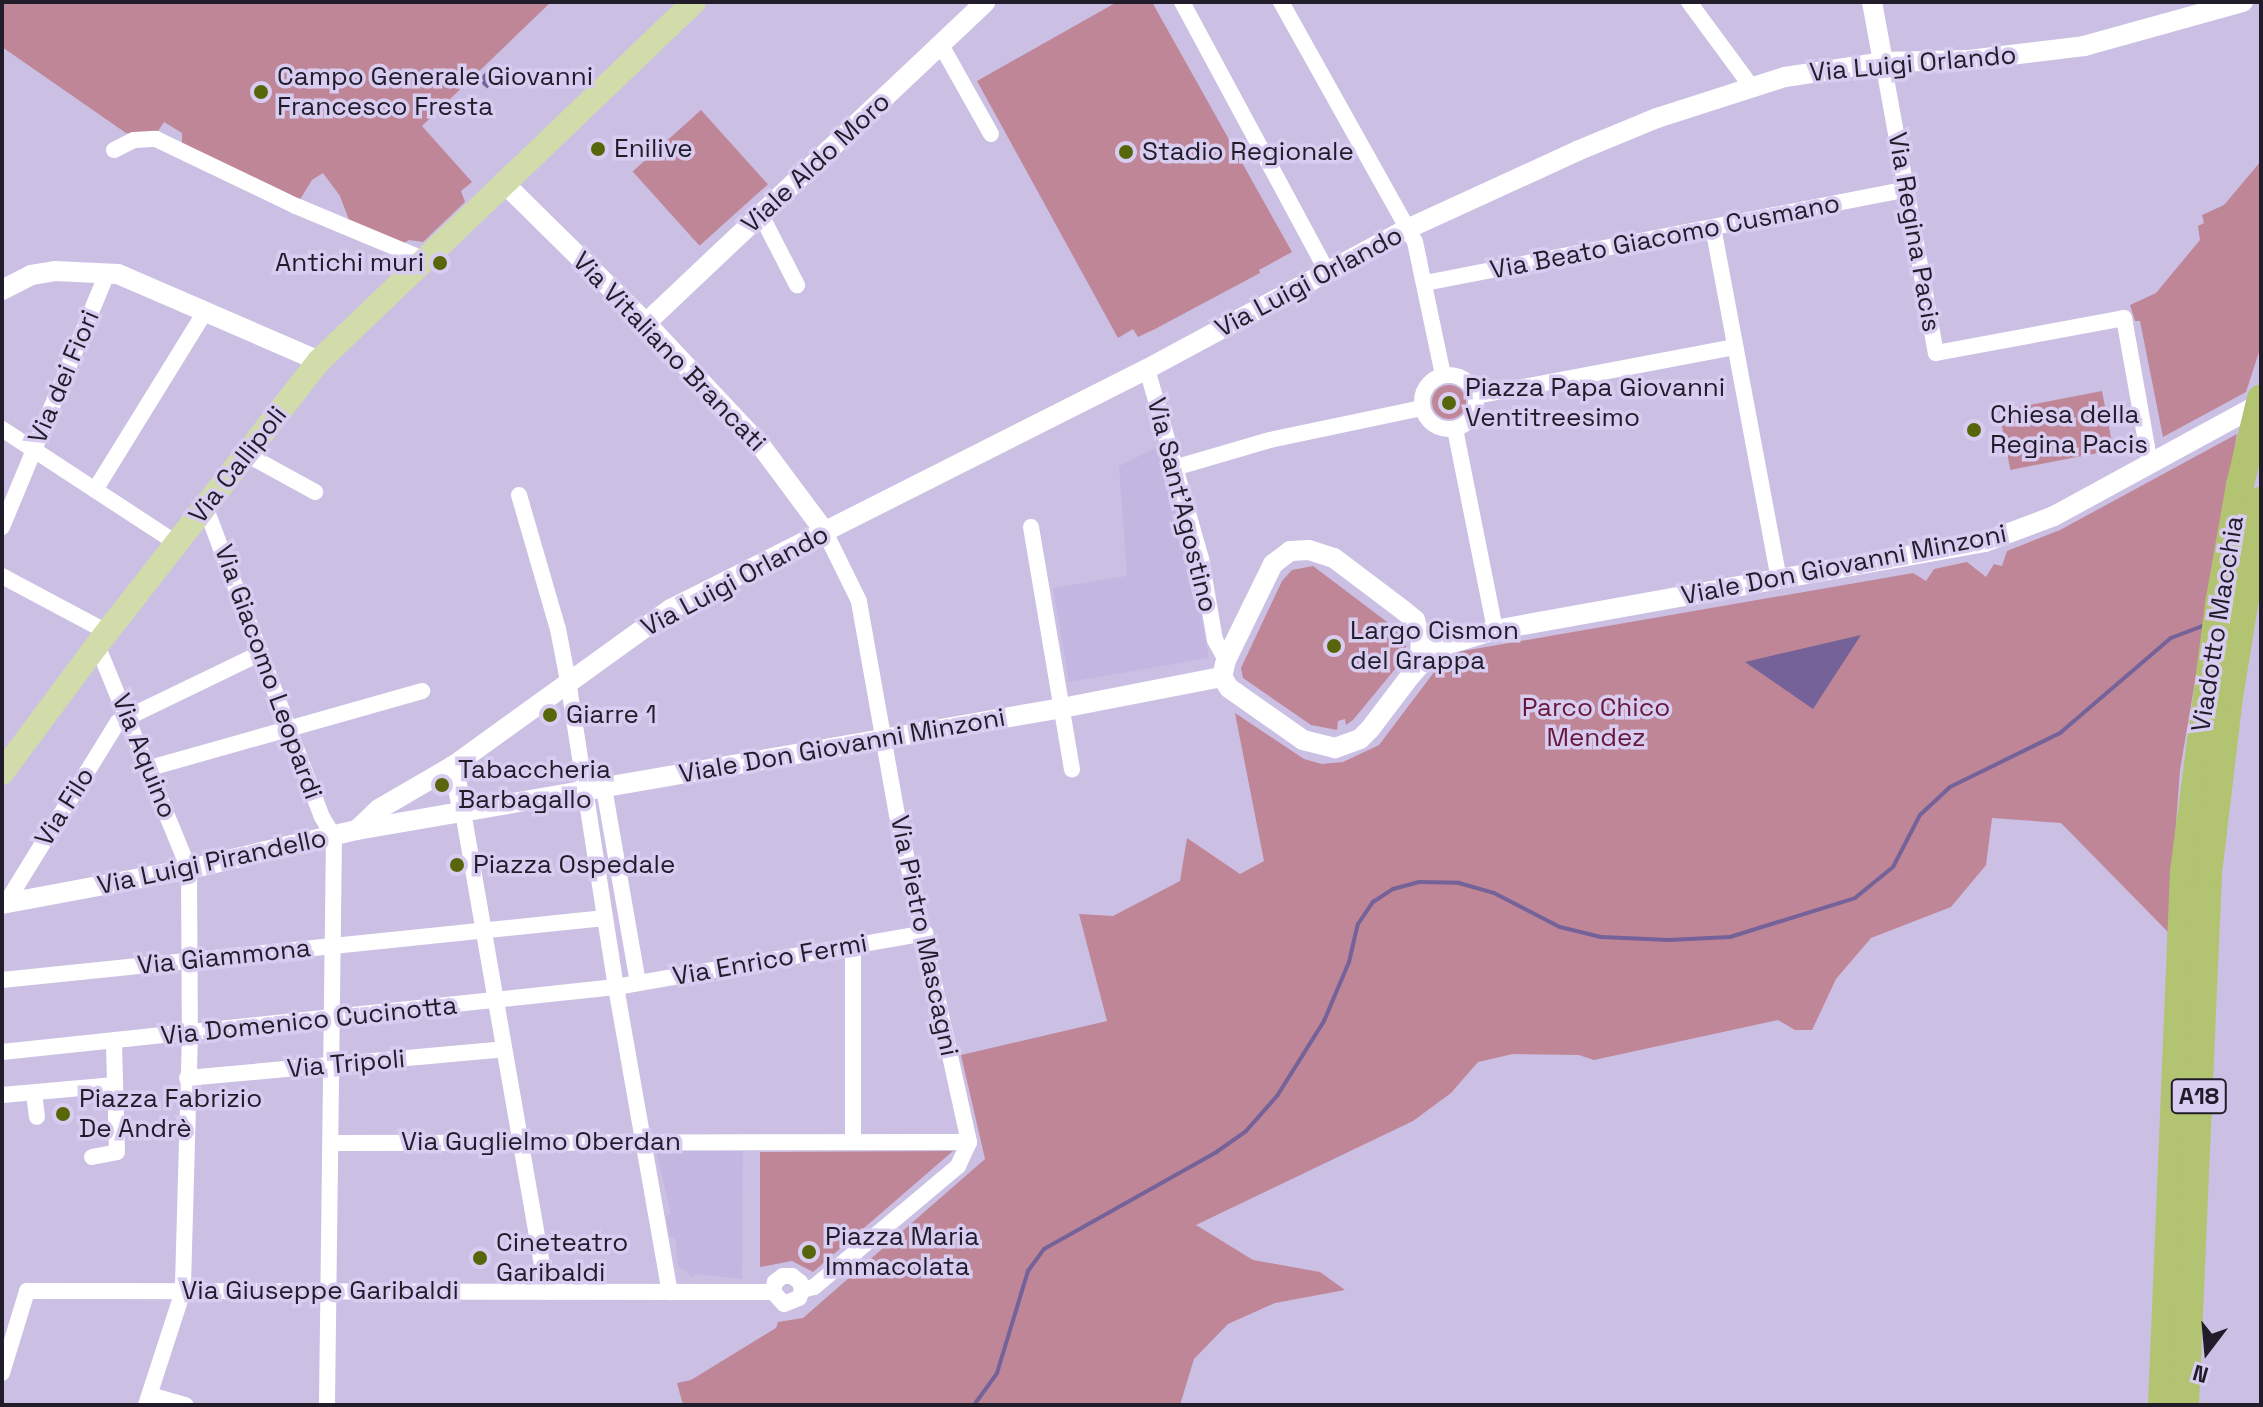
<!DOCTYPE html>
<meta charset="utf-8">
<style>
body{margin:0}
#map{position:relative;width:2263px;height:1407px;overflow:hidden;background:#cbc0e4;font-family:"Space Grotesk",sans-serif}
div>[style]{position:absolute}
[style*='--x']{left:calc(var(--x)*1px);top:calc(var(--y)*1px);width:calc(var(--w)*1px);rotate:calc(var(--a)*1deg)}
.built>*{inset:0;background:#c3b6e1}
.green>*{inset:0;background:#bf8697;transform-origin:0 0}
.round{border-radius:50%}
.water>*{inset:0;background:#756299;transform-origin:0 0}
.stream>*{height:4px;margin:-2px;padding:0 2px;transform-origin:2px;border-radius:2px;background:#756299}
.minor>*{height:16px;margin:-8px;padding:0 8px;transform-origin:8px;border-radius:8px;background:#fff}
.minor>.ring{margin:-8px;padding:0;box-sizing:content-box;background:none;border:16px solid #fff;border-radius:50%}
.tertiary>*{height:20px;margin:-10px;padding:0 10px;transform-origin:10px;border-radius:10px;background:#fff}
.primary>*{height:24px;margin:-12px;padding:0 12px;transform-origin:12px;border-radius:12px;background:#d1dcaa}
.motorway>*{height:28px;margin:-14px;padding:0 14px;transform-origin:14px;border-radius:14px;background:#b2c471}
.dots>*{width:22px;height:22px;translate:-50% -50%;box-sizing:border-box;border:4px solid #d8cdf1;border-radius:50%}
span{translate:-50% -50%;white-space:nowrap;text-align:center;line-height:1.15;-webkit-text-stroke:7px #d8cdf1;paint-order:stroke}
.shield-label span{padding:2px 6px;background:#d8cdf1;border:2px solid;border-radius:6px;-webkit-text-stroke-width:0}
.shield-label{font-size:24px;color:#211c2a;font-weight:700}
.street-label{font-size:26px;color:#211c2a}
.poi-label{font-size:26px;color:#211c2a}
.left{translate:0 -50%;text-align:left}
.right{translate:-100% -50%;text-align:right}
.park-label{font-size:26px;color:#68183a}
.frame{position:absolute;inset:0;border:4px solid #211c2a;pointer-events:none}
.north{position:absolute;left:2167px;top:1311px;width:80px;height:80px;-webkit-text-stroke:6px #d8cdf1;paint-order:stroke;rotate:196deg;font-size:22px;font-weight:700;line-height:32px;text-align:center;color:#211c2a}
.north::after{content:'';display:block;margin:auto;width:28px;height:36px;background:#211c2a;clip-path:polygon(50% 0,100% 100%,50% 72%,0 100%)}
</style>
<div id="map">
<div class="built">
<i style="clip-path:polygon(1159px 446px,1184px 527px,1209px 658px,1069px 682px,1053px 588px,1127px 576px,1119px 466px)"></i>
<i style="clip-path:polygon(656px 1151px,743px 1151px,742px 1279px,696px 1274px,693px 1277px,678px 1266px,675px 1237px,669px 1237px,666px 1216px,671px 1214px)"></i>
</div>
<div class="green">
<i style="clip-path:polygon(2px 2px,551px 2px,422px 126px,472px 182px,461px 191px,465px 202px,423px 242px,409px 240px,403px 244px,349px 220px,340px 196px,323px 173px,312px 180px,299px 201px,182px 145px,182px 133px,164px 122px,156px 134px,126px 133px,2px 47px)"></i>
<i style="clip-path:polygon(1117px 2px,1152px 2px,1292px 252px,1259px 270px,1260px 273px,1155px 329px,1138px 337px,1133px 329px,1118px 338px,977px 81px)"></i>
<i style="left:701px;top:110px;width:100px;height:92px;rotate:48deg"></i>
<i style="clip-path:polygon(2261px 161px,2261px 346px,2246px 392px,2163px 437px,2140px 321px,2135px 321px,2130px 305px,2156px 293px,2200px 240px,2198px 226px,2204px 223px,2202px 215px,2224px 205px)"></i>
<i class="round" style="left:1432px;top:385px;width:34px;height:34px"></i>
<i style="left:2102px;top:391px;width:60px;height:105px;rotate:79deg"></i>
<i style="clip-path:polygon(2237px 434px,2180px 770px,2168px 932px,2061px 823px,1992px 818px,1986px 865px,1951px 907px,1871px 938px,1836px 979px,1812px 1030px,1795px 1030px,1778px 1020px,1594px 1060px,1579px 1055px,1513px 1054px,1478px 1062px,1451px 1093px,1413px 1121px,1196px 1225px,1253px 1260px,1320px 1272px,1345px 1290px,1275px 1303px,1228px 1324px,1194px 1359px,1180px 1405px,683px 1405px,677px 1383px,691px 1380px,776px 1328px,778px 1322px,803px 1318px,985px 1159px,961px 1055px,1107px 1021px,1079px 914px,1113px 916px,1180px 881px,1187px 838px,1240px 874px,1264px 861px,1235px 713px,1304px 759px,1322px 764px,1343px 762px,1379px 745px,1444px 659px,1457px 652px,1913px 573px,1926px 581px,1934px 569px,1967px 562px,1986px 577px,1994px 564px,2002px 566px,2007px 551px,2060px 530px)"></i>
<i style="clip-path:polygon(1313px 566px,1403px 634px,1406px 644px,1405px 657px,1353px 720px,1346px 725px,1345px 719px,1338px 721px,1337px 730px,1311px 725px,1243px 678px,1241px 668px,1282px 581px,1292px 570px)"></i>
<i style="clip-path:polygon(953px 1151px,813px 1272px,792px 1261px,760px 1267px,760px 1152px)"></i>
</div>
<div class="water">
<i style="left:493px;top:64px;width:12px;height:22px;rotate:42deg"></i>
<i style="clip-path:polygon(1861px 635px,1813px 709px,1745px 662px)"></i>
</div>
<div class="stream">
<i style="--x:974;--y:1405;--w:39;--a:-54"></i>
<i style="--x:997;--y:1373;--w:107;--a:-73.1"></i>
<i style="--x:1028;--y:1271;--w:27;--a:-54"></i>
<i style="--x:1044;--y:1249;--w:196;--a:-29.3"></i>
<i style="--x:1215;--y:1153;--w:38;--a:-35"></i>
<i style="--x:1246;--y:1131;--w:47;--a:-48.5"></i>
<i style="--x:1277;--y:1096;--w:89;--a:-57.9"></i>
<i style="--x:1324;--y:1021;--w:64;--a:-67"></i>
<i style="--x:1349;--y:962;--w:39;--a:-77"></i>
<i style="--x:1358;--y:924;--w:27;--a:-56"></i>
<i style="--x:1373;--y:902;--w:24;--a:-33"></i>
<i style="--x:1393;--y:889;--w:28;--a:-15"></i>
<i style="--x:1420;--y:882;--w:39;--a:1"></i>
<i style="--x:1459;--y:883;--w:36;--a:16"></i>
<i style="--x:1494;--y:893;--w:74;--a:27.3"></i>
<i style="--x:1560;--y:927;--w:42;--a:13.7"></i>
<i style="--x:1601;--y:937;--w:68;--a:2.5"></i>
<i style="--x:1669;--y:940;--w:61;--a:-2.8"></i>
<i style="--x:1730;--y:937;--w:131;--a:-17.3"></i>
<i style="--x:1855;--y:898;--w:49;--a:-39.2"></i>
<i style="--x:1893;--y:867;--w:59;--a:-62.6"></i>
<i style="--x:1920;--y:815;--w:41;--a:-43"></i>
<i style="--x:1950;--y:787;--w:123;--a:-26.1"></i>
<i style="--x:2060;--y:733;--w:146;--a:-40.6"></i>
<i style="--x:2171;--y:638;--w:39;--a:-21"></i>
</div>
<div class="minor">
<i style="--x:1182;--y:2;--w:308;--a:61.7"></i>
<i style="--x:1281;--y:2;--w:275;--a:60.8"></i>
<i style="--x:1415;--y:242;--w:136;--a:78.1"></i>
<i style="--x:1689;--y:2;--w:104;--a:53.6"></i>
<i style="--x:941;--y:45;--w:102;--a:60.7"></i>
<i style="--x:1883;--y:62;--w:296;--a:79.7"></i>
<i style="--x:1936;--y:353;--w:191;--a:-10.5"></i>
<i style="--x:2124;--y:318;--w:148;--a:79.9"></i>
<i style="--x:114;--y:150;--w:22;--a:-27"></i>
<i style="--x:134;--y:140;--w:22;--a:-3"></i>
<i style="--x:156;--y:139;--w:155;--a:25.6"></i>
<i style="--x:296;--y:206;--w:138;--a:22.7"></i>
<i style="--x:761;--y:215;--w:79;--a:62.8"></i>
<i style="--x:1713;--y:227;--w:358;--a:79.4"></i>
<i style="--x:1425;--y:283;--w:489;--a:-11"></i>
<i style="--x:1147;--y:369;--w:198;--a:74.1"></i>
<i style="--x:1201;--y:559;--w:82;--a:80.2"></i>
<i style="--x:1215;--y:640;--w:23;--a:61"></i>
<i class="ring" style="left:1422px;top:375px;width:38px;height:38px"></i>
<i style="--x:1476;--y:396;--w:264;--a:-10.7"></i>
<i style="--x:2;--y:429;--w:208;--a:33.2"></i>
<i style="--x:1455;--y:429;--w:205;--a:78.7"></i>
<i style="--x:246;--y:454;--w:79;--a:28.8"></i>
<i style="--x:1174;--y:468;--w:100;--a:-16.3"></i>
<i style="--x:1270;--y:440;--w:155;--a:-11.9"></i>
<i style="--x:95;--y:490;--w:211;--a:-58.3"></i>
<i style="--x:519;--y:495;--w:140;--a:73.8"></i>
<i style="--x:558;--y:629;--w:53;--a:79.1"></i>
<i style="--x:568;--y:681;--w:310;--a:81.1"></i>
<i style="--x:616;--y:987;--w:310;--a:80"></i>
<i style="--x:205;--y:506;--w:332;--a:69.4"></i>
<i style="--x:322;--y:817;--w:23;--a:59"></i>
<i style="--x:334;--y:837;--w:568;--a:90.71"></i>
<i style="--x:2;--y:527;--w:275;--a:-67.5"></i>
<i style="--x:1031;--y:527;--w:246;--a:80.4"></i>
<i style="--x:2;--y:576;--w:119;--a:28.1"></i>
<i style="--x:97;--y:645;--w:242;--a:67.7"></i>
<i style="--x:189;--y:869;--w:165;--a:89.7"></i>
<i style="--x:190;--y:1034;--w:257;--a:91.6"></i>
<i style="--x:183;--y:1291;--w:120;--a:108"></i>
<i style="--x:150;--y:768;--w:283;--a:-15.8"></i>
<i style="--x:604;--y:788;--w:198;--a:80.1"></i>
<i style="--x:463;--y:812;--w:487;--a:80.1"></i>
<i style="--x:6;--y:903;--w:213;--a:-58.3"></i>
<i style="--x:118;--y:722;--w:159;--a:-25.8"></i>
<i style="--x:2;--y:980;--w:606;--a:-5.87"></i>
<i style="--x:2;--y:1052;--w:617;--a:-6.04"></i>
<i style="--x:616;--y:987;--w:314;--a:-9.9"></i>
<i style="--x:187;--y:1078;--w:318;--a:-5.2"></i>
<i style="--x:34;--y:1093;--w:24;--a:83"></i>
<i style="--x:2;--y:1095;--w:113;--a:-5.1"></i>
<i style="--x:853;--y:1142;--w:197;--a:-90"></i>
<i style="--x:331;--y:1143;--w:638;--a:-0.09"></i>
<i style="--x:92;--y:1157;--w:25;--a:-11"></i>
<i style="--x:117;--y:1152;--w:110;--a:-91.6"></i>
<i style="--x:773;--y:1292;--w:16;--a:47"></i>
<i style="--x:784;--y:1304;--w:16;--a:-22"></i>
<i style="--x:799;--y:1298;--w:9;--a:-69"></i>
<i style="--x:2;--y:1373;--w:86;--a:-73"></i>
<i style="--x:27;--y:1291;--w:722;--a:0.08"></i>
<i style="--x:749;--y:1292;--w:24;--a:0"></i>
<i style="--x:773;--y:1292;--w:10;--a:-79"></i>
<i style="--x:775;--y:1282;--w:10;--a:-37"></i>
<i style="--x:783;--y:1276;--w:9;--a:0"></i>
<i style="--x:792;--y:1276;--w:10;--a:37"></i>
<i style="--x:800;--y:1282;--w:8;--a:76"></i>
<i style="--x:802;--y:1290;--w:12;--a:-14"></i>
<i style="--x:814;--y:1287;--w:188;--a:-40"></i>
<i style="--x:958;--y:1166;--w:26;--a:-65"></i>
<i style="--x:969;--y:1142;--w:335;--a:-102.4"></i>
<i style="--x:897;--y:815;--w:217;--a:-100.1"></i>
<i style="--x:859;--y:601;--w:77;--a:-116.2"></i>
<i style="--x:150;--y:1395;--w:37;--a:16"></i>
</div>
<div class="tertiary">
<i style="--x:1872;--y:2;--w:61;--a:79.6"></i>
<i style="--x:503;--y:182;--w:201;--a:44.6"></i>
<i style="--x:646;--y:323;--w:168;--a:46.9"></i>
<i style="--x:761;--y:446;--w:107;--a:53.3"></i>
<i style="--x:2;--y:290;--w:33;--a:-27"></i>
<i style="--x:31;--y:275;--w:24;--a:-9"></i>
<i style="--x:55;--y:271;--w:63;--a:2.7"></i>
<i style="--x:118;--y:274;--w:219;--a:23.4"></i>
<i style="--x:646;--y:323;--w:467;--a:-43.4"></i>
<i style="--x:1309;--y:550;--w:26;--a:18"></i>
<i style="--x:1334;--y:558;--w:88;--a:37.1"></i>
<i style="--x:1404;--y:611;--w:14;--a:39"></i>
<i style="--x:1415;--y:620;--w:21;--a:73"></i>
<i style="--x:1421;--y:640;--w:15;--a:94"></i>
<i style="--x:1420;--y:655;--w:22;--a:114"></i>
<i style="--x:1411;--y:675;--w:68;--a:127.2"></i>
<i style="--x:1370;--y:729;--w:14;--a:135"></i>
<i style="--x:1360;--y:739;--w:27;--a:160"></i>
<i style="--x:1335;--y:748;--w:33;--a:-166"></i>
<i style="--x:1303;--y:740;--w:90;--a:-144.9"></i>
<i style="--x:1229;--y:688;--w:13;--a:-122"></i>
<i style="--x:1222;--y:677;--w:17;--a:-77"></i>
<i style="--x:1226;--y:660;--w:107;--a:-63.9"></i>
<i style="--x:1273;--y:564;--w:21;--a:-37"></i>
<i style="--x:1290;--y:551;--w:19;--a:-3"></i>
<i style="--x:1411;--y:675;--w:37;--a:-47"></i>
<i style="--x:1436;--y:648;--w:62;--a:-17"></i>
<i style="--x:1495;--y:630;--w:498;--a:-10.2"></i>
<i style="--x:1985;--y:542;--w:74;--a:-20.6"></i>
<i style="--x:2054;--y:516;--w:236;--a:-28.6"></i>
<i style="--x:453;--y:766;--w:47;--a:77.7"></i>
<i style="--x:357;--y:830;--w:30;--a:-44"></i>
<i style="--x:379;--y:809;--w:86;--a:-30.2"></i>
<i style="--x:453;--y:766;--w:269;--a:-35.8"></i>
<i style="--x:671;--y:609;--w:533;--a:-26.76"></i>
<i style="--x:1147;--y:369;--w:295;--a:-28.3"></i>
<i style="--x:1407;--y:229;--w:187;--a:-24.6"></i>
<i style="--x:1577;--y:151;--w:87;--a:-22.4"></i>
<i style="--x:1657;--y:118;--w:134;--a:-17.8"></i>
<i style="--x:1785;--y:77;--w:99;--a:-8.7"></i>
<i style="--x:1883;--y:62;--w:86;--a:-1.3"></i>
<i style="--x:1969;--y:60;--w:116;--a:-6.9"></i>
<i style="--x:2084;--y:46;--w:165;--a:-15.5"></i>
<i style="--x:2;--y:904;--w:190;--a:-10.6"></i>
<i style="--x:189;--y:869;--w:172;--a:-13.1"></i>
<i style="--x:357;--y:830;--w:715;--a:-9.82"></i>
<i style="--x:1062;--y:708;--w:163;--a:-11"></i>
</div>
<div class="primary">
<i style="--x:2;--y:773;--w:159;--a:-53.4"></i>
<i style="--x:97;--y:645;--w:360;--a:-52"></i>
<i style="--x:319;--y:361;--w:519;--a:-43.75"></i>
</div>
<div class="motorway">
<i style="--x:2162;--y:1405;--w:534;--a:-87.64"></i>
<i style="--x:2184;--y:871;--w:269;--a:-82.5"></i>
<i style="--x:2219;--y:604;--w:121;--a:-80"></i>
<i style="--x:2240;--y:485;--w:89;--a:-76.4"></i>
<i style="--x:2185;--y:1405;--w:532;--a:-87.52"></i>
<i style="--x:2208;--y:873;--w:177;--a:-83.2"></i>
<i style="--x:2229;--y:697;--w:199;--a:-80.7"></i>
</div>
<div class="dots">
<i style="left:261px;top:92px;background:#57650b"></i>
<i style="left:598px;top:149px;background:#57650b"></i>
<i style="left:1126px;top:152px;background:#57650b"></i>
<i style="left:440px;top:263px;background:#57650b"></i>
<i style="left:1449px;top:403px;background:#57650b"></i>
<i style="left:1974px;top:430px;background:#57650b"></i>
<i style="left:1334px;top:646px;background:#57650b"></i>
<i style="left:550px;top:715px;background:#57650b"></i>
<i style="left:442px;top:785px;background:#57650b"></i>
<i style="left:457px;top:865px;background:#57650b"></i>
<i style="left:63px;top:1114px;background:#57650b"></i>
<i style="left:809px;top:1252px;background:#57650b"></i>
<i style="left:480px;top:1258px;background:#57650b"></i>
</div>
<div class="shield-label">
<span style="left:2199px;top:1096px">A18</span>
</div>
<div class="street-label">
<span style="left:1913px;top:64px;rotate:-5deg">Via Luigi Orlando</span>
<span style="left:816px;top:163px;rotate:-43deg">Viale Aldo Moro</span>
<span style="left:1914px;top:232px;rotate:80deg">Via Regina Pacis</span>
<span style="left:1665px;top:237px;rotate:-11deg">Via Beato Giacomo Cusmano</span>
<span style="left:1309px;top:282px;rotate:-28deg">Via Luigi Orlando</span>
<span style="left:669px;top:352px;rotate:46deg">Via Vitaliano Brancati</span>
<span style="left:64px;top:377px;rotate:-67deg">Via dei Fiori</span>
<span style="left:238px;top:465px;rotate:-52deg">Via Callipoli</span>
<span style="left:1182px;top:505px;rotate:76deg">Via Sant'Agostino</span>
<span style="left:1844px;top:565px;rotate:-11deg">Viale Don Giovanni Minzoni</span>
<span style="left:735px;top:581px;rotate:-28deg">Via Luigi Orlando</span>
<span style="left:2218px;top:624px;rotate:-81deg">Viadotto Macchia</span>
<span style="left:268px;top:672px;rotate:70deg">Via Giacomo Leopardi</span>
<span style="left:842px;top:746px;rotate:-10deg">Viale Don Giovanni Minzoni</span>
<span style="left:144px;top:756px;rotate:68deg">Via Aquino</span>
<span style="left:65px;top:807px;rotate:-58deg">Via Filo</span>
<span style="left:212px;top:862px;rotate:-12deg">Via Luigi Pirandello</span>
<span style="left:924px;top:936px;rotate:78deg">Via Pietro Mascagni</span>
<span style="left:224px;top:957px;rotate:-6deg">Via Giammona</span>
<span style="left:770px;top:960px;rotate:-10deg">Via Enrico Fermi</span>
<span style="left:309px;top:1021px;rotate:-6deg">Via Domenico Cucinotta</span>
<span style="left:346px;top:1064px;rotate:-5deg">Via Tripoli</span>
<span style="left:541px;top:1142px">Via Guglielmo Oberdan</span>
<span style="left:320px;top:1291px">Via Giuseppe Garibaldi</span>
</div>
<div class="poi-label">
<span class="left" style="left:277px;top:92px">Campo Generale Giovanni<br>Francesco Fresta</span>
<span class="left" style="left:614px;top:149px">Enilive</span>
<span class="left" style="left:1142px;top:152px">Stadio Regionale</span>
<span class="right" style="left:424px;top:263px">Antichi muri</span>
<span class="left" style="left:1465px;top:403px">Piazza Papa Giovanni<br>Ventitreesimo</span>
<span class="left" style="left:1990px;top:430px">Chiesa della<br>Regina Pacis</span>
<span class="left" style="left:1350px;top:646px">Largo Cismon<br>del Grappa</span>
<span class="left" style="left:566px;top:715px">Giarre 1</span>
<span class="left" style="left:458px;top:785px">Tabaccheria<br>Barbagallo</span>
<span class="left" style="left:473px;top:865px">Piazza Ospedale</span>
<span class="left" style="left:79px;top:1114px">Piazza Fabrizio<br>De Andrè</span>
<span class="left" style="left:825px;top:1252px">Piazza Maria<br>Immacolata</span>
<span class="left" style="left:496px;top:1258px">Cineteatro<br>Garibaldi</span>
</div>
<div class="park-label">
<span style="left:1596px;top:723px">Parco Chico<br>Mendez</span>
</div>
<div class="frame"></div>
<div class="north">N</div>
</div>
